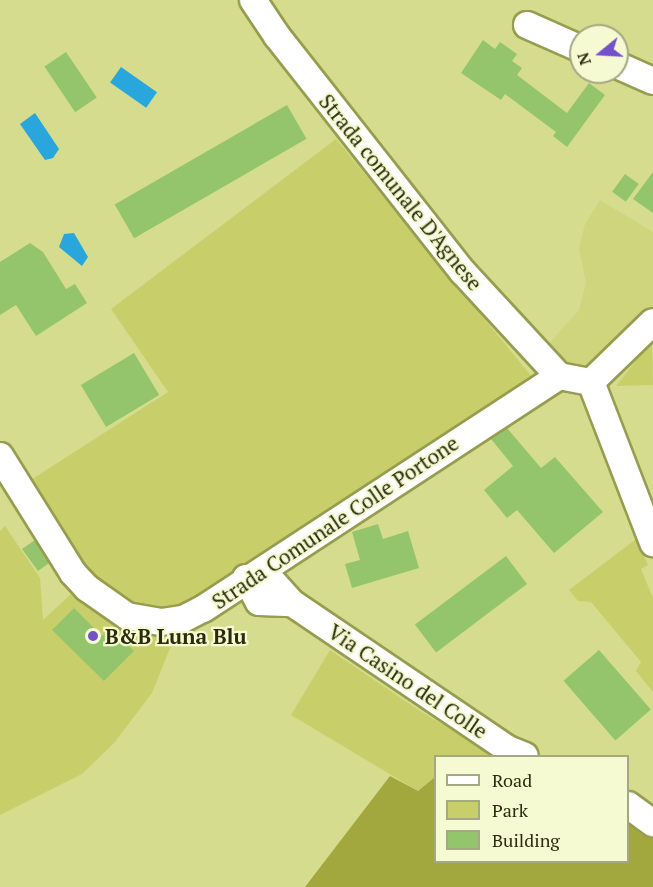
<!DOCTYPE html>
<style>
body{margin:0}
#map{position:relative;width:653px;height:887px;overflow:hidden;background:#d5dc8d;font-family:"PT Serif",serif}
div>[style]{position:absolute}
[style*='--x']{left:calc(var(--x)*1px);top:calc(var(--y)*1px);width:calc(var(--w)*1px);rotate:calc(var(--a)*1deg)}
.built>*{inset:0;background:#ced57d}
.green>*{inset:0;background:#c8cf6a}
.forest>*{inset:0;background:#a2a83d}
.water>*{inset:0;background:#29a6db;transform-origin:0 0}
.building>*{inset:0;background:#94c56c;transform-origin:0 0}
.roads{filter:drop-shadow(2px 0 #979d4f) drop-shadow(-2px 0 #979d4f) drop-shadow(0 2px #979d4f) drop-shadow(0 -2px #979d4f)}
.street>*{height:26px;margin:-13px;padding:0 13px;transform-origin:13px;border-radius:13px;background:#fff}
.dots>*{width:16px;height:16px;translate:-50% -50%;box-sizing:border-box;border:3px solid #f5fad3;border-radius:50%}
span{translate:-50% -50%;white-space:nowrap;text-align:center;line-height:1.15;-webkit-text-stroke:4.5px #f5fad3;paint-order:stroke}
.street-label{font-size:21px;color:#2a2c0b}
.poi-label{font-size:21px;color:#2a2c0b;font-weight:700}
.left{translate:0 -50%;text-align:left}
.legend{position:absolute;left:434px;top:755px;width:195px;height:108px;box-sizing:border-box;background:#f5fad3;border:2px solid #a4a883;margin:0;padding:8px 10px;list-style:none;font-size:18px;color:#2a2c0b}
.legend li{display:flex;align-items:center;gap:12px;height:30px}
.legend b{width:30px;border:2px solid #a4a883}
.north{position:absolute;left:569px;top:24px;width:60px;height:60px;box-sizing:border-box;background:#f5fad3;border:2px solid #a4a883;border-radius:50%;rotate:252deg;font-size:16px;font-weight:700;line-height:24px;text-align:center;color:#2a2c0b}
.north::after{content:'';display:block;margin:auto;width:21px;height:27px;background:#7451cb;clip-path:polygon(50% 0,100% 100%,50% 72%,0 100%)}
</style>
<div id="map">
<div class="built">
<i style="clip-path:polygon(600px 200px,653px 232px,653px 307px,601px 356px,586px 364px,569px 367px,543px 350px,579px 310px,586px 283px,579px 248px,585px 224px)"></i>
</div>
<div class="green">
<i style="clip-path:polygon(336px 139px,533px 378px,195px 605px,167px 615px,141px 612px,86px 576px,26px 483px,168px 392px,111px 309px)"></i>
<i style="clip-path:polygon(652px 340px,653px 385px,616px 386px)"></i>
<i style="clip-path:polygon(5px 526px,40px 578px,43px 620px,71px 594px,76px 594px,108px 620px,136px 632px,175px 636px,152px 693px,114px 743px,82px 774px,0 815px,0 531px)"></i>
<i style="clip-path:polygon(636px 539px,648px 565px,641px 569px,653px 598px,653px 692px,636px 671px,641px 662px,591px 602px,578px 601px,569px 590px)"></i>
<i style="clip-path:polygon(330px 650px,417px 709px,495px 756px,436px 756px,435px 777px,418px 791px,291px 715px)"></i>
</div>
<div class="forest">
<i style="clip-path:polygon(390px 776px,418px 791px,435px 777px,436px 862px,628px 862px,628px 823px,653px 839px,653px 887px,305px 887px)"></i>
</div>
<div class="water">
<i style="left:121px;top:67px;width:44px;height:19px;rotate:35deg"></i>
<i style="clip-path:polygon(35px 113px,59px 149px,53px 158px,45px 160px,20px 124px)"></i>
<i style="clip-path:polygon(74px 233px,88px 257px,82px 266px,59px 247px,64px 234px)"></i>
</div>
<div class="building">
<i style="clip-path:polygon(483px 40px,495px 49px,500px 42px,517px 54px,512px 61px,522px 68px,517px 75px,567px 113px,589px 83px,605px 95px,567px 147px,553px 136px,556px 132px,505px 94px,501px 100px,461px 73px)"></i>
<i style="left:66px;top:52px;width:55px;height:26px;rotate:56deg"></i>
<i style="left:287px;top:105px;width:39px;height:199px;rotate:60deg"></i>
<i style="clip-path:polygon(653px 172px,653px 213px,633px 199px)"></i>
<i style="left:625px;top:174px;width:17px;height:22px;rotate:36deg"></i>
<i style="clip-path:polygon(30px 243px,43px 252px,66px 289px,75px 284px,87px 303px,36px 336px,16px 305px,0 315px,0 262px)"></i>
<i style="left:134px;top:353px;width:49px;height:62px;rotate:59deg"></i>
<i style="clip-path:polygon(507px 428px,541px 468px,555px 457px,603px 512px,554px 553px,517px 510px,507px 518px,484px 490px,513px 466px,491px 439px)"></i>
<i style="clip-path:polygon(378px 524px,383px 539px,408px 531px,419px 568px,352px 588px,345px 564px,360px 560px,352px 532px)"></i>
<i style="clip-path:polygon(35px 540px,49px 563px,38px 571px,22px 549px)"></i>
<i style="left:506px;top:556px;width:35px;height:114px;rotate:53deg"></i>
<i style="clip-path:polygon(74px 608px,102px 636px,110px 628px,134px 651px,104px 681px,52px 630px)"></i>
<i style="left:599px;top:650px;width:79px;height:47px;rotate:49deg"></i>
</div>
<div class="roads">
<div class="street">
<i style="--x:253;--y:0;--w:43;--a:56.3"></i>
<i style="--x:277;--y:36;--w:300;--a:51.8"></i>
<i style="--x:463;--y:272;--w:142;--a:47.3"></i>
<i style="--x:527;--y:25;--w:59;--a:24"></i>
<i style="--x:617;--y:65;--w:39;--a:24"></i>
<i style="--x:591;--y:382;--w:173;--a:68.9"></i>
<i style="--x:591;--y:382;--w:86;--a:-44.1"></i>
<i style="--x:0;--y:456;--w:138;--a:58"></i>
<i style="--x:73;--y:573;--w:21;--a:47"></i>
<i style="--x:87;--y:588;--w:49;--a:35"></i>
<i style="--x:127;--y:616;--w:35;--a:10"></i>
<i style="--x:161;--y:622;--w:22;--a:-8"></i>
<i style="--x:183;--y:619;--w:22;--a:-27"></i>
<i style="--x:203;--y:609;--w:425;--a:-33.2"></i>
<i style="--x:559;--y:376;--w:33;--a:11"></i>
<i style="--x:246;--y:578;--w:26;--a:7"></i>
<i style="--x:272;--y:581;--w:30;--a:48"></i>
<i style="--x:292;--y:603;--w:261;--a:34.1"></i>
<i style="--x:508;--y:749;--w:18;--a:22"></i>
<i style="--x:246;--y:578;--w:27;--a:62"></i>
<i style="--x:259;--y:602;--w:33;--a:2"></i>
<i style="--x:628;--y:805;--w:31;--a:36"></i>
</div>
</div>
<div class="dots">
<i style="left:93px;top:636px;background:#7451cb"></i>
</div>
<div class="street-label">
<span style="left:401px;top:192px;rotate:51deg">Strada comunale D'Agnese</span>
<span style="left:335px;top:522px;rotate:-34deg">Strada Comunale Colle Portone</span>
<span style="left:408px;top:681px;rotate:34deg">Via Casino del Colle</span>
</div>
<div class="poi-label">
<span class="left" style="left:105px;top:636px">B&amp;B Luna Blu</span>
</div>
<ul class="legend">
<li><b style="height:8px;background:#fff"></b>Road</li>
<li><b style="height:16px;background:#c8cf6a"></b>Park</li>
<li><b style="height:16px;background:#94c56c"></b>Building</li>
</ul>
<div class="north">N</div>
</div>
